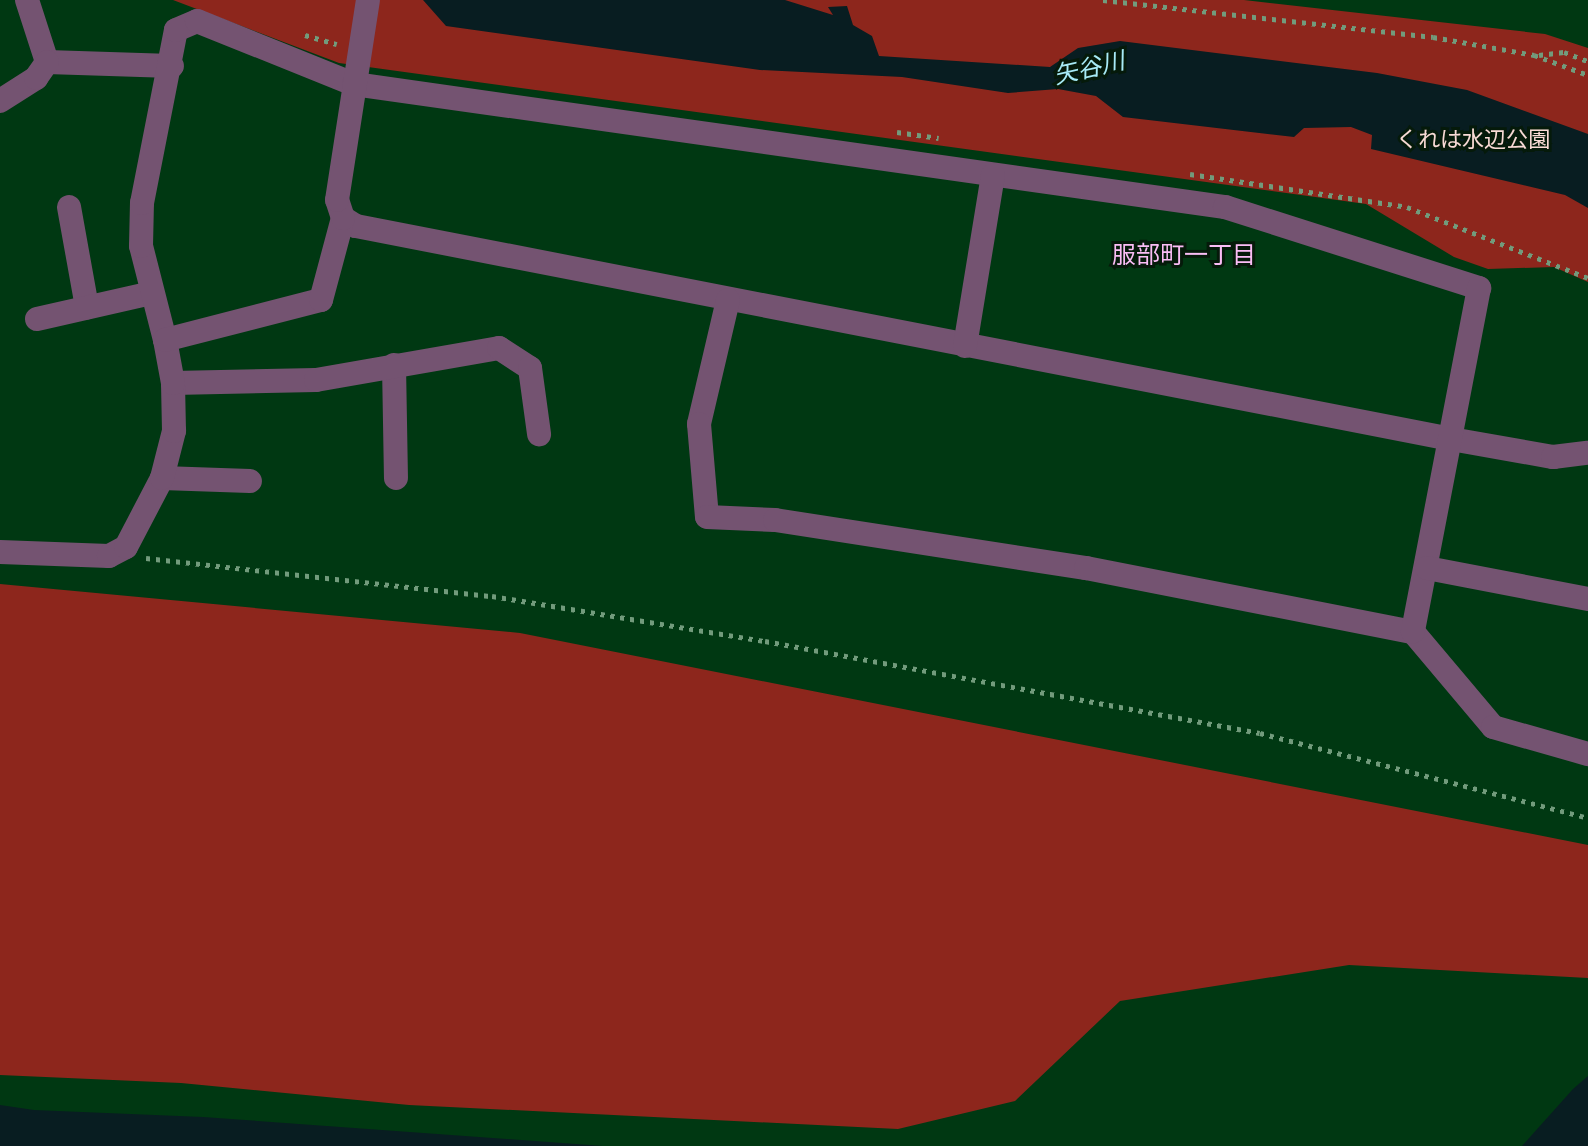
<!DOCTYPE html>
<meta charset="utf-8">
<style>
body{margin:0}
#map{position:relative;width:1588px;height:1146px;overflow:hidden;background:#003812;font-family:"PT Sans Narrow","Noto Sans JP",sans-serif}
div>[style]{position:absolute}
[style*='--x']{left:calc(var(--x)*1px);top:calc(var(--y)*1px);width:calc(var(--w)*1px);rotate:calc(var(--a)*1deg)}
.green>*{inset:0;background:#8d261c}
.water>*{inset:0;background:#081d21}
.path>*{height:5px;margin-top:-2.5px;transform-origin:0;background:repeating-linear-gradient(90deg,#729b7c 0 4px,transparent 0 10px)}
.minor>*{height:24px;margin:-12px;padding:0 12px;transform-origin:12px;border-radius:12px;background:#745371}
span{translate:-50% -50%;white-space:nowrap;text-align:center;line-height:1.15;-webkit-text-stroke:6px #051a0a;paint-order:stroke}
.park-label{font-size:22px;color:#f8dad5}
.water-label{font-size:24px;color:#a8ebf7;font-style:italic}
.neighbourhood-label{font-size:24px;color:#fabdf5}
</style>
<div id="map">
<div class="green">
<i style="clip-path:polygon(173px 0,1244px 0,1545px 34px,1588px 48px,1588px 282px,1554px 267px,1488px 269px,1454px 257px,1366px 204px,339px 63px)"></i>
<i style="clip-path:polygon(0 584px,520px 633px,1588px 845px,1588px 978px,1349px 965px,1120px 1001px,1015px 1101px,898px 1129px,409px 1105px,181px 1083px,0 1075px)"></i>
</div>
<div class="water">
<i style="clip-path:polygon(423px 0,785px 0,833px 15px,828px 7px,847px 6px,853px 25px,872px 36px,879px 56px,1050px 67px,1078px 48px,1120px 41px,1377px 73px,1467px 90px,1588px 134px,1588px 208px,1565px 195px,1371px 149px,1372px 135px,1351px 127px,1304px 128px,1294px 137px,1123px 117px,1096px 96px,1058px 89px,1008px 93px,902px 77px,760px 70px,446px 26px)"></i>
<i style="clip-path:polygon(1588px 1076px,1588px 1146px,1522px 1146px,1573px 1089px)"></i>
<i style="clip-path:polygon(0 1105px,34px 1110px,203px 1117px,603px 1146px,0 1146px)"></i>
</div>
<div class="path">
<i style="--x:1103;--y:0;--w:332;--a:6.4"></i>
<i style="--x:1433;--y:37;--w:103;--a:10.1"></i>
<i style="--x:1534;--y:55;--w:58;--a:20.3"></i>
<i style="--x:305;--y:35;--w:33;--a:16"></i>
<i style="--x:1539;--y:55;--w:25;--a:-7"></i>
<i style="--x:1564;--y:52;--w:26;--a:21"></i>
<i style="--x:897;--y:132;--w:42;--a:8.1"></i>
<i style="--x:1190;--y:174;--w:219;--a:8.6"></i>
<i style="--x:1407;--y:207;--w:194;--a:21.4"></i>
<i style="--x:146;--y:558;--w:348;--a:6.3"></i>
<i style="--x:492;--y:596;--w:277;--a:9.4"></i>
<i style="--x:765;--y:641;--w:503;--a:10.53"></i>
<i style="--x:1260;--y:733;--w:339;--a:14.5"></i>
</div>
<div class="minor">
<i style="--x:27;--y:0;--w:65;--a:72.1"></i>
<i style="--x:47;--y:62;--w:125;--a:1.8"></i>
<i style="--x:0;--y:101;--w:43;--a:-32.6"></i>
<i style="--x:36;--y:78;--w:19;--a:-55"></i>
<i style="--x:69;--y:207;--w:102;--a:79.8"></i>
<i style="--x:343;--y:218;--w:15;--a:32"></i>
<i style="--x:356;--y:226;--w:1116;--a:11.01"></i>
<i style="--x:1451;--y:439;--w:104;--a:10"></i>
<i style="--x:1553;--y:457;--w:35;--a:-7"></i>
<i style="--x:728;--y:300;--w:127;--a:103.2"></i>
<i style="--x:699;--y:424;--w:93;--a:85.1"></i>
<i style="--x:707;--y:517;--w:68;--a:2.5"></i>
<i style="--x:775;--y:520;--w:315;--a:8.8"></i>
<i style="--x:1086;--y:568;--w:333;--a:11.1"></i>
<i style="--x:1413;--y:632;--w:124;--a:49.9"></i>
<i style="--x:1493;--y:727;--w:99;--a:15.9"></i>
<i style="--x:37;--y:319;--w:117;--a:-12.8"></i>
<i style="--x:165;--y:340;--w:97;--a:-104.3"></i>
<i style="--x:141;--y:246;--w:43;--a:-88.7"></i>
<i style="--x:142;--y:203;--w:176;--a:-78.9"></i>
<i style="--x:176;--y:30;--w:23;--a:-23"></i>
<i style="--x:197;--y:21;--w:169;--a:21.9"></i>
<i style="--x:354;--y:84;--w:880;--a:8.04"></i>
<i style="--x:1225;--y:207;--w:267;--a:17.7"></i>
<i style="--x:1479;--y:288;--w:350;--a:100.9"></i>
<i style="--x:965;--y:346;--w:173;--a:-80.7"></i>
<i style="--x:394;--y:365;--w:113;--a:89"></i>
<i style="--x:173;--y:383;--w:143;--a:-1.2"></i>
<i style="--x:316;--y:380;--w:186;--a:-9.9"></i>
<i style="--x:499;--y:348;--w:37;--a:33"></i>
<i style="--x:530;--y:368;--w:67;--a:82.2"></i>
<i style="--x:162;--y:478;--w:88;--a:2"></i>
<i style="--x:0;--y:552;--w:109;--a:2.1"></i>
<i style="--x:109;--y:556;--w:19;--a:-28"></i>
<i style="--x:126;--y:547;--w:78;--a:-62.4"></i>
<i style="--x:162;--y:478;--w:49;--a:-75.7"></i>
<i style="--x:174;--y:431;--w:48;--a:-91.2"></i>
<i style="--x:173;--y:383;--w:44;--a:-100.5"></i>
<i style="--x:165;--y:340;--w:161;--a:-14.4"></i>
<i style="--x:321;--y:300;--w:85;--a:-75"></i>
<i style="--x:343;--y:218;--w:19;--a:-108"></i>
<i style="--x:337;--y:200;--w:202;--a:-81.2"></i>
<i style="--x:1427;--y:568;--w:164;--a:10.9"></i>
</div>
<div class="park-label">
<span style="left:1473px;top:140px">くれは水辺公園</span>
</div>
<div class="water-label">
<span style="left:1089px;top:68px;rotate:-13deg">矢谷川</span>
</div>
<div class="neighbourhood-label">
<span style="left:1184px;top:255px">服部町一丁目</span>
</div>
</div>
